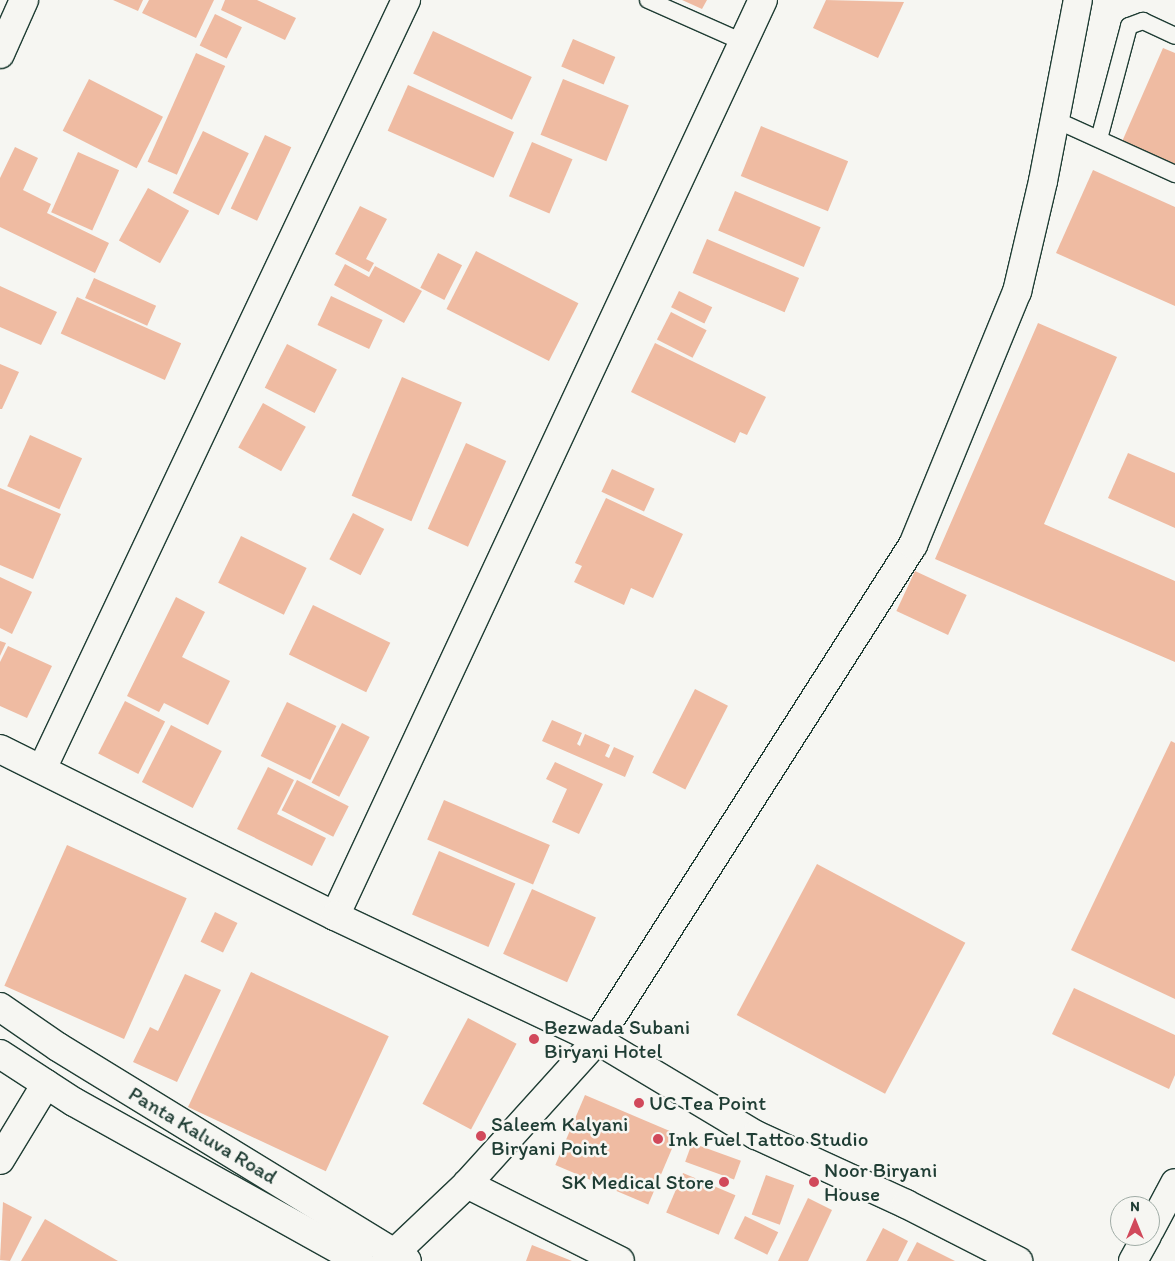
<!DOCTYPE html>
<style>
body{margin:0}
#map{position:relative;width:1175px;height:1261px;overflow:hidden;background:#f6f6f2;font-family:Itim,sans-serif}
div>[style]{position:absolute}
[style*='--x']{left:calc(var(--x)*1px);top:calc(var(--y)*1px);width:calc(var(--w)*1px);rotate:calc(var(--a)*1deg)}
.building>*{inset:0;background:#efbba2;transform-origin:0 0}
.roads{filter:drop-shadow(1px 0 #1f3d34) drop-shadow(-1px 0 #1f3d34) drop-shadow(0 1px #1f3d34) drop-shadow(0 -1px #1f3d34)}
.lane>*{height:16px;margin:-8px;padding:0 8px;transform-origin:8px;border-radius:8px;background:#f6f6f2}
.street>*{height:28px;margin:-14px;padding:0 14px;transform-origin:14px;border-radius:14px;background:#f6f6f2}
.secondary>*{height:28px;margin:-14px;padding:0 14px;transform-origin:14px;border-radius:14px;background:#f6f6f2}
.dots>*{width:14px;height:14px;translate:-50% -50%;box-sizing:border-box;border:2px solid #f6f6f2;border-radius:50%}
span{translate:-50% -50%;white-space:nowrap;text-align:center;line-height:1.15;-webkit-text-stroke:5px #f6f6f2;paint-order:stroke}
.poi-label{font-size:21px;color:#1f3d34}
.left{translate:0 -50%;text-align:left}
.right{translate:-100% -50%;text-align:right}
.street-label{font-size:21px;color:#1f3d34}
.north{position:absolute;left:1110px;top:1196px;width:50px;height:50px;box-sizing:border-box;background:#f6f6f2;border:1px solid #a0aca6;border-radius:50%;rotate:0deg;font-size:14px;font-weight:700;line-height:20px;text-align:center;color:#1f3d34}
.north::after{content:'';display:block;margin:auto;width:18px;height:22px;background:#d1495b;clip-path:polygon(50% 0,100% 100%,50% 72%,0 100%)}
</style>
<div id="map">
<div class="building">
<i style="clip-path:polygon(113px 0,143px 0,138px 11px)"></i>
<i style="clip-path:polygon(149px 0,214px 0,196px 38px,142px 13px)"></i>
<i style="clip-path:polygon(225px 0,257px 0,296px 18px,285px 40px,221px 10px)"></i>
<i style="clip-path:polygon(682px 0,707px 0,702px 9px)"></i>
<i style="clip-path:polygon(826px 0,904px 2px,878px 58px,813px 28px)"></i>
<i style="left:215px;top:14px;width:30px;height:35px;rotate:26deg"></i>
<i style="left:433px;top:31px;width:109px;height:47px;rotate:25deg"></i>
<i style="left:573px;top:39px;width:46px;height:30px;rotate:23deg"></i>
<i style="clip-path:polygon(1163px 48px,1175px 53px,1175px 168px,1121px 144px)"></i>
<i style="left:196px;top:53px;width:32px;height:119px;rotate:24deg"></i>
<i style="left:89px;top:79px;width:83px;height:58px;rotate:27deg"></i>
<i style="left:563px;top:79px;width:71px;height:60px;rotate:22deg"></i>
<i style="left:408px;top:85px;width:116px;height:50px;rotate:24deg"></i>
<i style="left:761px;top:126px;width:94px;height:54px;rotate:22deg"></i>
<i style="left:203px;top:131px;width:51px;height:69px;rotate:26deg"></i>
<i style="left:265px;top:135px;width:29px;height:81px;rotate:25deg"></i>
<i style="left:532px;top:142px;width:44px;height:59px;rotate:23deg"></i>
<i style="clip-path:polygon(15px 147px,38px 158px,23px 190px,51px 204px,47px 213px,109px 243px,95px 273px,0 227px,0 178px)"></i>
<i style="left:78px;top:152px;width:45px;height:66px;rotate:24deg"></i>
<i style="clip-path:polygon(1093px 170px,1175px 207px,1175px 306px,1056px 253px)"></i>
<i style="left:148px;top:188px;width:47px;height:60px;rotate:29deg"></i>
<i style="left:735px;top:191px;width:93px;height:43px;rotate:23deg"></i>
<i style="clip-path:polygon(360px 206px,387px 219px,366px 259px,374px 263px,369px 272px,335px 254px)"></i>
<i style="left:707px;top:239px;width:100px;height:37px;rotate:23deg"></i>
<i style="left:476px;top:251px;width:115px;height:65px;rotate:27deg"></i>
<i style="left:438px;top:253px;width:27px;height:39px;rotate:27deg"></i>
<i style="clip-path:polygon(345px 264px,369px 277px,375px 266px,422px 291px,404px 323px,334px 285px)"></i>
<i style="left:94px;top:278px;width:68px;height:22px;rotate:24deg"></i>
<i style="clip-path:polygon(0 286px,57px 312px,41px 345px,0 327px)"></i>
<i style="left:679px;top:291px;width:37px;height:18px;rotate:26deg"></i>
<i style="left:331px;top:296px;width:57px;height:32px;rotate:25deg"></i>
<i style="left:77px;top:297px;width:114px;height:40px;rotate:24deg"></i>
<i style="left:671px;top:312px;width:40px;height:31px;rotate:27deg"></i>
<i style="clip-path:polygon(1038px 323px,1117px 357px,1044px 524px,1175px 581px,1175px 662px,935px 559px)"></i>
<i style="clip-path:polygon(655px 343px,766px 397px,747px 435px,740px 432px,735px 443px,631px 392px)"></i>
<i style="left:287px;top:344px;width:56px;height:49px;rotate:27deg"></i>
<i style="clip-path:polygon(0 364px,19px 372px,2px 409px,0 409px)"></i>
<i style="left:402px;top:377px;width:65px;height:129px;rotate:23deg"></i>
<i style="left:263px;top:403px;width:49px;height:51px;rotate:29deg"></i>
<i style="left:30px;top:435px;width:57px;height:56px;rotate:24deg"></i>
<i style="left:466px;top:443px;width:44px;height:94px;rotate:24deg"></i>
<i style="clip-path:polygon(1128px 453px,1175px 473px,1175px 528px,1108px 498px)"></i>
<i style="left:612px;top:469px;width:47px;height:25px;rotate:25deg"></i>
<i style="clip-path:polygon(0 488px,61px 514px,33px 579px,0 565px)"></i>
<i style="clip-path:polygon(606px 498px,683px 534px,653px 598px,631px 588px,624px 605px,574px 582px,582px 566px,575px 563px)"></i>
<i style="left:353px;top:513px;width:35px;height:52px;rotate:27deg"></i>
<i style="left:241px;top:536px;width:73px;height:52px;rotate:26deg"></i>
<i style="left:915px;top:571px;width:57px;height:44px;rotate:25deg"></i>
<i style="clip-path:polygon(0 577px,32px 592px,12px 634px,0 628px)"></i>
<i style="clip-path:polygon(176px 597px,205px 612px,182px 657px,230px 681px,208px 725px,164px 703px,159px 712px,127px 696px)"></i>
<i style="left:313px;top:605px;width:86px;height:55px;rotate:26deg"></i>
<i style="clip-path:polygon(0 641px,6px 643px,0 656px)"></i>
<i style="clip-path:polygon(8px 646px,52px 666px,27px 718px,0 706px,0 662px)"></i>
<i style="left:695px;top:689px;width:37px;height:94px;rotate:27deg"></i>
<i style="left:125px;top:701px;width:45px;height:59px;rotate:27deg"></i>
<i style="left:287px;top:702px;width:55px;height:60px;rotate:26deg"></i>
<i style="clip-path:polygon(552px 720px,582px 733px,577px 744px,580px 746px,585px 734px,610px 745px,605px 756px,609px 758px,614px 747px,634px 756px,625px 777px,542px 741px)"></i>
<i style="left:342px;top:723px;width:31px;height:67px;rotate:27deg"></i>
<i style="left:171px;top:725px;width:57px;height:64px;rotate:27deg"></i>
<i style="clip-path:polygon(1171px 741px,1175px 743px,1175px 999px,1071px 950px)"></i>
<i style="clip-path:polygon(555px 762px,603px 784px,579px 834px,552px 822px,567px 789px,546px 779px)"></i>
<i style="clip-path:polygon(268px 767px,294px 780px,277px 814px,326px 838px,312px 866px,237px 829px)"></i>
<i style="left:297px;top:780px;width:58px;height:34px;rotate:27deg"></i>
<i style="left:444px;top:800px;width:115px;height:43px;rotate:23deg"></i>
<i style="left:67px;top:845px;width:131px;height:154px;rotate:24deg"></i>
<i style="left:439px;top:851px;width:83px;height:69px;rotate:23deg"></i>
<i style="left:817px;top:864px;width:168px;height:171px;rotate:28deg"></i>
<i style="left:532px;top:889px;width:70px;height:71px;rotate:24deg"></i>
<i style="left:215px;top:912px;width:25px;height:33px;rotate:26deg"></i>
<i style="left:251px;top:972px;width:152px;height:149px;rotate:25deg"></i>
<i style="clip-path:polygon(185px 974px,221px 990px,177px 1082px,133px 1062px,150px 1027px,158px 1031px)"></i>
<i style="clip-path:polygon(1074px 988px,1175px 1035px,1175px 1075px,1169px 1089px,1052px 1034px)"></i>
<i style="left:468px;top:1018px;width:55px;height:97px;rotate:28deg"></i>
<i style="left:585px;top:1095px;width:101px;height:76px;rotate:23deg"></i>
<i style="left:692px;top:1143px;width:52px;height:20px;rotate:20deg"></i>
<i style="left:683px;top:1173px;width:57px;height:43px;rotate:23deg"></i>
<i style="left:766px;top:1175px;width:30px;height:42px;rotate:20deg"></i>
<i style="clip-path:polygon(808px 1198px,832px 1210px,808px 1261px,778px 1261px)"></i>
<i style="clip-path:polygon(3px 1202px,32px 1217px,10px 1261px,0 1260px)"></i>
<i style="left:745px;top:1216px;width:37px;height:25px;rotate:26deg"></i>
<i style="clip-path:polygon(45px 1219px,118px 1261px,21px 1261px)"></i>
<i style="clip-path:polygon(883px 1228px,908px 1241px,898px 1261px,866px 1261px)"></i>
<i style="clip-path:polygon(917px 1242px,955px 1261px,907px 1261px)"></i>
<i style="clip-path:polygon(532px 1245px,572px 1261px,526px 1261px)"></i>
</div>
<div class="roads">
<div class="lane">
<i style="--x:648;--y:0;--w:104;--a:23.9"></i>
<i style="--x:1056;--y:120;--w:131;--a:24.4"></i>
<i style="--x:1099;--y:139;--w:117;--a:-75.1"></i>
<i style="--x:1129;--y:26;--w:15;--a:-20"></i>
<i style="--x:1143;--y:21;--w:35;--a:25"></i>
</div>
<div class="street">
<i style="--x:0;--y:54;--w:59;--a:-66"></i>
<i style="--x:42;--y:769;--w:851;--a:-64.67"></i>
<i style="--x:335;--y:916;--w:1011;--a:-64.96"></i>
<i style="--x:0;--y:1160;--w:89;--a:-58.8"></i>
<i style="--x:467;--y:1184;--w:171;--a:26.7"></i>
<i style="--x:1150;--y:1230;--w:53;--a:-62"></i>
<i style="--x:1133;--y:1261;--w:29;--a:-61"></i>
</div>
<div class="secondary">
<i style="--x:0;--y:749;--w:374;--a:26.5"></i>
<i style="--x:335;--y:916;--w:290;--a:25.3"></i>
<i style="--x:597;--y:1040;--w:185;--a:30.9"></i>
<i style="--x:756;--y:1135;--w:165;--a:24.7"></i>
<i style="--x:906;--y:1204;--w:126;--a:27"></i>
<i style="--x:0;--y:1007;--w:70;--a:34.6"></i>
<i style="--x:58;--y:1047;--w:409;--a:31.5"></i>
<i style="--x:0;--y:1054;--w:88;--a:33"></i>
<i style="--x:74;--y:1102;--w:327;--a:29.1"></i>
<i style="--x:386;--y:1261;--w:112;--a:-43.5"></i>
<i style="--x:467;--y:1184;--w:194;--a:-47.9"></i>
<i style="--x:597;--y:1040;--w:587;--a:-57.45"></i>
<i style="--x:913;--y:545;--w:274;--a:-67.7"></i>
<i style="--x:1017;--y:292;--w:114;--a:-76.8"></i>
<i style="--x:1043;--y:181;--w:184;--a:-79.1"></i>
</div>
</div>
<div class="dots">
<i style="left:534px;top:1039px;background:#d1495b"></i>
<i style="left:639px;top:1103px;background:#d1495b"></i>
<i style="left:481px;top:1136px;background:#d1495b"></i>
<i style="left:658px;top:1139px;background:#d1495b"></i>
<i style="left:724px;top:1182px;background:#d1495b"></i>
<i style="left:814px;top:1182px;background:#d1495b"></i>
</div>
<div class="poi-label">
<span class="left" style="left:544px;top:1039px">Bezwada Subani<br>Biryani Hotel</span>
<span class="left" style="left:649px;top:1103px">UC Tea Point</span>
<span class="left" style="left:491px;top:1136px">Saleem Kalyani<br>Biryani Point</span>
<span class="left" style="left:668px;top:1139px">Ink Fuel Tattoo Studio</span>
<span class="left" style="left:824px;top:1182px">Noor Biryani<br>House</span>
<span class="right" style="left:714px;top:1182px">SK Medical Store</span>
</div>
<div class="street-label">
<span style="left:203px;top:1135px;rotate:31deg">Panta Kaluva Road</span>
</div>
<div class="north">N</div>
</div>
